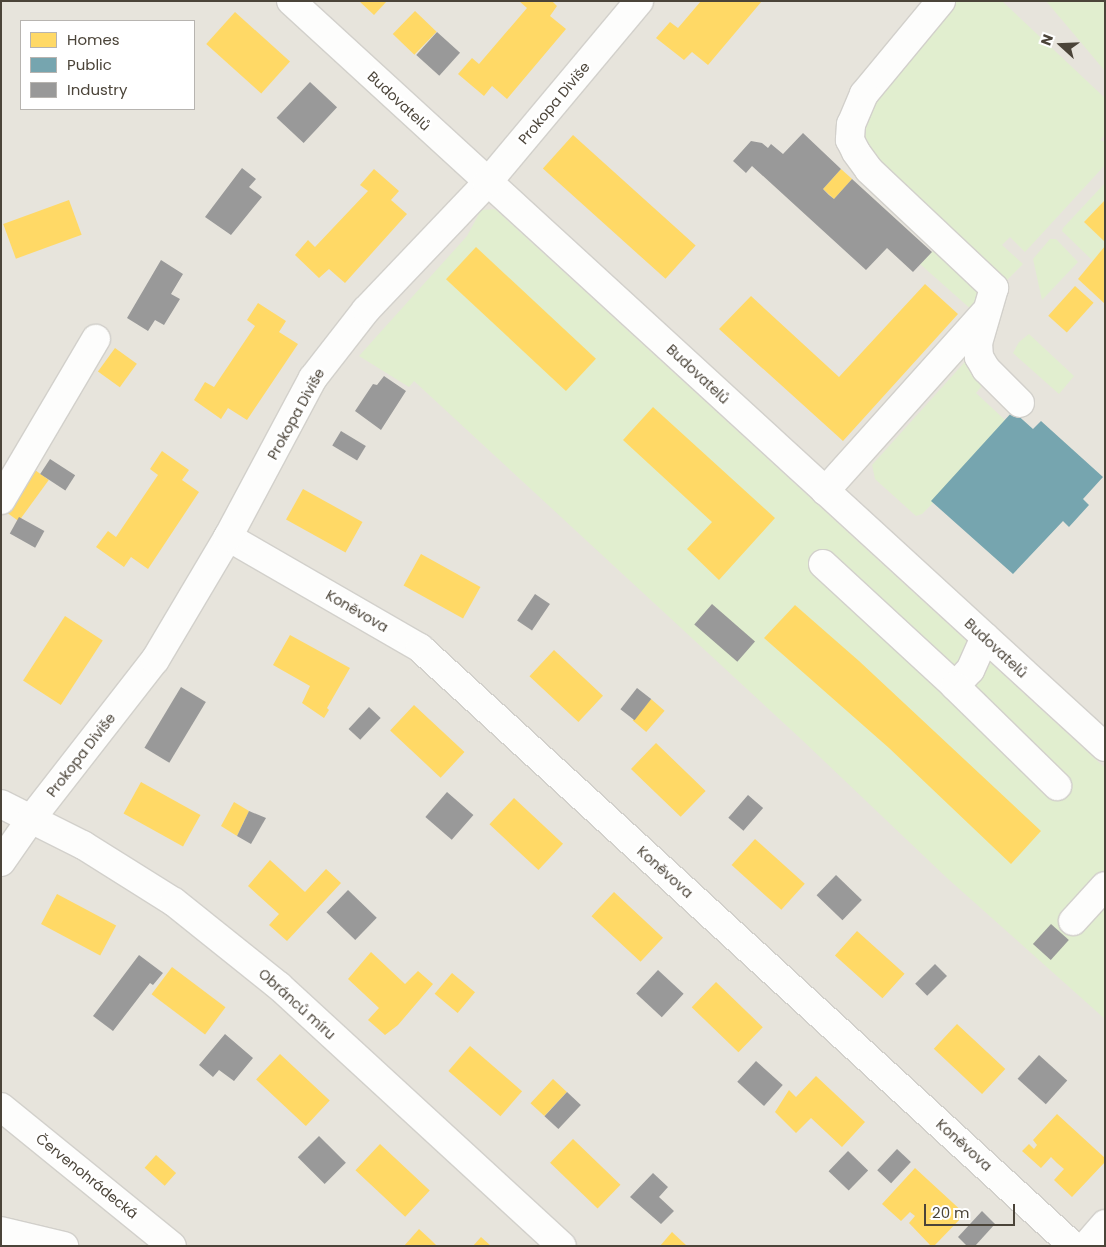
<!DOCTYPE html>
<meta charset="utf-8">
<style>
body{margin:0}
#map{position:relative;width:1106px;height:1247px;overflow:hidden;background:#f4f2ee;font-family:Poppins,sans-serif}
div>[style]{position:absolute}
[style*='--x']{left:calc(var(--x)*1px);top:calc(var(--y)*1px);width:calc(var(--w)*1px);rotate:calc(var(--a)*1deg)}
.residential>*{inset:0;background:#e7e4dc}
.green>*{inset:0;background:#e1eecf}
.homes>*{inset:0;background:#ffd966;transform-origin:0 0}
.public>*{inset:0;background:#76a5af}
.industry>*{inset:0;background:#999;transform-origin:0 0}
.roads{filter:drop-shadow(1px 0 #d2d0cb) drop-shadow(-1px 0 #d2d0cb) drop-shadow(0 1px #d2d0cb) drop-shadow(0 -1px #d2d0cb)}
.minor>*{height:28px;margin:-14px;padding:0 14px;transform-origin:14px;border-radius:14px;background:#fdfdfc}
span{translate:-50% -50%;white-space:nowrap;text-align:center;line-height:1.15;-webkit-text-stroke:5px #fff;paint-order:stroke}
.street-label{font-size:14px;color:#4b4439}
.frame{position:absolute;inset:0;border:2px solid #4b4439;pointer-events:none}
.legend{position:absolute;left:20px;top:20px;width:175px;height:90px;box-sizing:border-box;background:#fff;border:1px solid #b7b4b0;margin:0;padding:6px 9px;list-style:none;font-size:15px;color:#4b4439}
.legend li{display:flex;align-items:center;gap:10px;height:25px}
.legend b{width:25px;border:1px solid #b7b4b0}
.north{position:absolute;left:1036px;top:20px;width:50px;height:50px;-webkit-text-stroke:4px #fff;paint-order:stroke;rotate:290deg;font-size:14px;font-weight:700;line-height:20px;text-align:center;color:#4b4439}
.north::after{content:'';display:block;margin:auto;width:18px;height:22px;background:#4b4439;clip-path:polygon(50% 0,100% 100%,50% 72%,0 100%)}
.scale{position:absolute;left:924px;top:1204px;width:91px;height:22px;box-sizing:border-box;border:2px solid #4b4439;border-top:0;padding-left:6px;font-size:15px;line-height:18px;white-space:nowrap;color:#4b4439;-webkit-text-stroke:4px #fff;paint-order:stroke}
</style>
<div id="map">
<div class="residential">
<i style="clip-path:polygon(evenodd,1px 1px,1105px 1px,1105px 1246px,1px 1246px,1px 1px,21px 21px,194px 21px,194px 109px,21px 109px,21px 21px)"></i>
</div>
<div class="green">
<i style="clip-path:polygon(955px 1px,1002px 1px,1105px 98px,1105px 135px,1100px 140px,1105px 142px,1105px 165px,1025px 252px,1010px 237px,1002px 245px,1023px 264px,1003px 284px,865px 149px,861px 119px,870px 99px)"></i>
<i style="clip-path:polygon(1046px 1px,1105px 1px,1105px 71px)"></i>
<i style="clip-path:polygon(1105px 183px,1105px 200px,1084px 222px,1105px 242px,1105px 246px,1093px 261px,1062px 231px,1063px 228px)"></i>
<i style="clip-path:polygon(495px 209px,1105px 768px,1105px 1019px,947px 878px,801px 739px,414px 381px,409px 387px,359px 356px,467px 236px,481px 210px)"></i>
<i style="clip-path:polygon(1050px 239px,1056px 239px,1078px 262px,1042px 300px,1033px 259px)"></i>
<i style="clip-path:polygon(939px 245px,982px 291px,973px 311px,920px 264px)"></i>
<i style="clip-path:polygon(1029px 334px,1074px 376px,1059px 394px,1013px 353px,1019px 342px)"></i>
<i style="clip-path:polygon(972px 354px,981px 387px,976px 393px,1005px 420px,933px 503px,922px 514px,916px 516px,875px 479px,872px 465px)"></i>
</div>
<div class="homes">
<i style="clip-path:polygon(359px 1px,387px 1px,374px 15px)"></i>
<i style="clip-path:polygon(519px 1px,552px 1px,557px 6px,550px 16px,566px 29px,507px 99px,492px 86px,484px 96px,458px 74px,472px 58px,479px 64px,527px 8px)"></i>
<i style="clip-path:polygon(701px 1px,762px 1px,708px 65px,692px 52px,684px 60px,656px 38px,670px 22px,678px 28px)"></i>
<i style="left:415px;top:11px;width:30px;height:32px;rotate:44deg"></i>
<i style="left:235px;top:12px;width:74px;height:43px;rotate:42deg"></i>
<i style="left:573px;top:135px;width:165px;height:45px;rotate:42deg"></i>
<i style="clip-path:polygon(374px 169px,399px 191px,391px 200px,407px 214px,345px 283px,329px 269px,319px 278px,295px 255px,308px 240px,315px 247px,368px 191px,360px 185px)"></i>
<i style="left:841px;top:169px;width:15px;height:27px;rotate:42deg"></i>
<i style="left:69px;top:200px;width:37px;height:70px;rotate:70deg"></i>
<i style="clip-path:polygon(1105px 200px,1105px 242px,1084px 222px)"></i>
<i style="clip-path:polygon(1105px 246px,1105px 304px,1078px 279px)"></i>
<i style="left:476px;top:247px;width:164px;height:44px;rotate:43deg"></i>
<i style="clip-path:polygon(925px 284px,958px 314px,843px 441px,719px 329px,751px 296px,839px 377px)"></i>
<i style="left:1075px;top:286px;width:25px;height:40px;rotate:42deg"></i>
<i style="clip-path:polygon(258px 303px,286px 321px,279px 332px,298px 344px,247px 420px,228px 408px,221px 419px,194px 400px,205px 382px,214px 387px,255px 326px,247px 320px)"></i>
<i style="left:115px;top:348px;width:27px;height:29px;rotate:36deg"></i>
<i style="clip-path:polygon(653px 407px,775px 518px,719px 580px,687px 549px,712px 522px,623px 440px)"></i>
<i style="clip-path:polygon(162px 451px,189px 470px,182px 480px,199px 492px,148px 569px,131px 557px,124px 567px,96px 547px,108px 531px,116px 537px,158px 475px,150px 469px)"></i>
<i style="left:35px;top:470px;width:17px;height:51px;rotate:36deg"></i>
<i style="left:303px;top:489px;width:68px;height:35px;rotate:29deg"></i>
<i style="left:421px;top:554px;width:68px;height:36px;rotate:29deg"></i>
<i style="clip-path:polygon(795px 605px,859px 661px,1041px 831px,1011px 864px,889px 748px,764px 638px)"></i>
<i style="left:65px;top:616px;width:45px;height:77px;rotate:33deg"></i>
<i style="clip-path:polygon(290px 635px,350px 668px,327px 708px,329px 710px,324px 718px,302px 703px,310px 686px,273px 665px)"></i>
<i style="left:554px;top:650px;width:67px;height:36px;rotate:43deg"></i>
<i style="left:651px;top:699px;width:18px;height:28px;rotate:41deg"></i>
<i style="left:414px;top:705px;width:69px;height:35px;rotate:43deg"></i>
<i style="left:656px;top:743px;width:69px;height:36px;rotate:44deg"></i>
<i style="left:141px;top:782px;width:68px;height:36px;rotate:29deg"></i>
<i style="left:514px;top:798px;width:67px;height:36px;rotate:43deg"></i>
<i style="clip-path:polygon(234px 802px,249px 811px,237px 836px,221px 826px)"></i>
<i style="left:755px;top:839px;width:67px;height:35px;rotate:42deg"></i>
<i style="clip-path:polygon(270px 860px,305px 892px,326px 869px,341px 883px,287px 941px,269px 925px,279px 914px,248px 886px)"></i>
<i style="left:614px;top:892px;width:67px;height:33px;rotate:43deg"></i>
<i style="left:57px;top:894px;width:67px;height:34px;rotate:28deg"></i>
<i style="left:857px;top:931px;width:64px;height:33px;rotate:42deg"></i>
<i style="clip-path:polygon(371px 952px,405px 984px,418px 971px,433px 984px,398px 1025px,385px 1035px,368px 1020px,379px 1008px,348px 979px)"></i>
<i style="left:172px;top:967px;width:67px;height:34px;rotate:37deg"></i>
<i style="left:452px;top:973px;width:30px;height:27px;rotate:40deg"></i>
<i style="left:716px;top:982px;width:65px;height:35px;rotate:44deg"></i>
<i style="left:957px;top:1024px;width:66px;height:34px;rotate:43deg"></i>
<i style="left:470px;top:1046px;width:69px;height:33px;rotate:41deg"></i>
<i style="left:280px;top:1054px;width:68px;height:35px;rotate:43deg"></i>
<i style="clip-path:polygon(816px 1076px,865px 1122px,842px 1147px,811px 1118px,796px 1133px,775px 1112px,789px 1090px,796px 1097px)"></i>
<i style="left:553px;top:1079px;width:19px;height:33px;rotate:43deg"></i>
<i style="clip-path:polygon(1057px 1114px,1105px 1158px,1105px 1162px,1072px 1197px,1054px 1180px,1064px 1169px,1057px 1163px,1051px 1157px,1041px 1168px,1022px 1151px,1029px 1144px,1034px 1149px,1037px 1145px,1033px 1140px)"></i>
<i style="left:573px;top:1139px;width:66px;height:33px;rotate:44deg"></i>
<i style="left:380px;top:1144px;width:68px;height:36px;rotate:43deg"></i>
<i style="left:156px;top:1155px;width:27px;height:17px;rotate:42deg"></i>
<i style="clip-path:polygon(915px 1168px,965px 1214px,934px 1246px,931px 1246px,909px 1223px,915px 1216px,910px 1212px,901px 1221px,882px 1204px)"></i>
<i style="clip-path:polygon(419px 1229px,431px 1240px,437px 1246px,404px 1246px)"></i>
<i style="clip-path:polygon(672px 1232px,687px 1246px,660px 1246px)"></i>
<i style="clip-path:polygon(481px 1237px,491px 1246px,473px 1246px)"></i>
</div>
<div class="public">
<i style="clip-path:polygon(1013px 411px,1033px 429px,1041px 421px,1103px 477px,1083px 499px,1089px 505px,1069px 527px,1063px 521px,1013px 574px,931px 501px)"></i>
</div>
<div class="industry">
<i style="left:437px;top:32px;width:31px;height:31px;rotate:42deg"></i>
<i style="left:310px;top:82px;width:37px;height:49px;rotate:43deg"></i>
<i style="clip-path:polygon(803px 133px,841px 169px,823px 189px,829px 195px,834px 199px,852px 179px,932px 252px,913px 272px,887px 248px,866px 270px,752px 166px,746px 173px,733px 161px,751px 141px,762px 143px,768px 148px,771px 144px,783px 154px)"></i>
<i style="clip-path:polygon(242px 168px,256px 179px,249px 187px,262px 197px,231px 235px,205px 217px)"></i>
<i style="clip-path:polygon(161px 260px,183px 274px,171px 294px,180px 299px,164px 325px,155px 320px,148px 331px,127px 318px)"></i>
<i style="clip-path:polygon(384px 376px,406px 391px,381px 430px,355px 411px,373px 384px,377px 385px)"></i>
<i style="left:341px;top:431px;width:29px;height:17px;rotate:31deg"></i>
<i style="left:50px;top:459px;width:30px;height:18px;rotate:33deg"></i>
<i style="left:19px;top:517px;width:29px;height:19px;rotate:29deg"></i>
<i style="left:535px;top:594px;width:18px;height:32px;rotate:34deg"></i>
<i style="left:712px;top:604px;width:57px;height:27px;rotate:41deg"></i>
<i style="left:181px;top:687px;width:29px;height:71px;rotate:31deg"></i>
<i style="left:637px;top:688px;width:18px;height:27px;rotate:38deg"></i>
<i style="left:369px;top:707px;width:16px;height:30px;rotate:43deg"></i>
<i style="left:447px;top:792px;width:35px;height:33px;rotate:41deg"></i>
<i style="left:748px;top:795px;width:20px;height:30px;rotate:41deg"></i>
<i style="clip-path:polygon(249px 811px,266px 818px,251px 844px,237px 836px)"></i>
<i style="left:836px;top:875px;width:36px;height:28px;rotate:44deg"></i>
<i style="left:348px;top:890px;width:40px;height:31px;rotate:44deg"></i>
<i style="left:1051px;top:924px;width:24px;height:27px;rotate:42deg"></i>
<i style="clip-path:polygon(139px 955px,163px 973px,153px 985px,150px 983px,113px 1031px,93px 1016px)"></i>
<i style="left:935px;top:964px;width:17px;height:28px;rotate:45deg"></i>
<i style="left:658px;top:970px;width:35px;height:32px;rotate:43deg"></i>
<i style="clip-path:polygon(225px 1034px,253px 1058px,234px 1081px,219px 1070px,213px 1077px,199px 1065px)"></i>
<i style="left:1039px;top:1055px;width:38px;height:32px;rotate:42deg"></i>
<i style="left:756px;top:1061px;width:36px;height:28px;rotate:42deg"></i>
<i style="left:567px;top:1092px;width:19px;height:33px;rotate:43deg"></i>
<i style="left:319px;top:1136px;width:38px;height:30px;rotate:45deg"></i>
<i style="left:897px;top:1149px;width:19px;height:29px;rotate:43deg"></i>
<i style="left:848px;top:1151px;width:28px;height:28px;rotate:44deg"></i>
<i style="clip-path:polygon(653px 1173px,668px 1187px,659px 1197px,674px 1211px,661px 1224px,630px 1197px)"></i>
<i style="clip-path:polygon(982px 1211px,995px 1224px,975px 1246px,967px 1246px,958px 1237px)"></i>
</div>
<div class="roads">
<div class="minor">
<i style="--x:291;--y:1;--w:1104;--a:42.5"></i>
<i style="--x:941;--y:1;--w:121;--a:129.6"></i>
<i style="--x:864;--y:94;--w:33;--a:113"></i>
<i style="--x:851;--y:124;--w:16;--a:94"></i>
<i style="--x:850;--y:140;--w:13;--a:63"></i>
<i style="--x:856;--y:152;--w:22;--a:54"></i>
<i style="--x:869;--y:170;--w:172;--a:43.3"></i>
<i style="--x:994;--y:288;--w:57;--a:106.2"></i>
<i style="--x:978;--y:343;--w:14;--a:86"></i>
<i style="--x:979;--y:357;--w:14;--a:60"></i>
<i style="--x:986;--y:369;--w:48;--a:45"></i>
<i style="--x:825;--y:491;--w:238;--a:-48.1"></i>
<i style="--x:1;--y:500;--w:187;--a:-59.5"></i>
<i style="--x:228;--y:537;--w:222;--a:30"></i>
<i style="--x:420;--y:648;--w:885;--a:42.48"></i>
<i style="--x:823;--y:564;--w:180;--a:42.7"></i>
<i style="--x:985;--y:637;--w:36;--a:114"></i>
<i style="--x:970;--y:670;--w:22;--a:133"></i>
<i style="--x:955;--y:686;--w:143;--a:44.4"></i>
<i style="--x:1;--y:804;--w:92;--a:26.6"></i>
<i style="--x:83;--y:845;--w:107;--a:32.1"></i>
<i style="--x:174;--y:902;--w:134;--a:38.7"></i>
<i style="--x:279;--y:986;--w:384;--a:42.6"></i>
<i style="--x:1;--y:862;--w:52;--a:-55.1"></i>
<i style="--x:31;--y:819;--w:202;--a:-52.1"></i>
<i style="--x:155;--y:660;--w:143;--a:-59.3"></i>
<i style="--x:228;--y:537;--w:180;--a:-61.9"></i>
<i style="--x:313;--y:378;--w:86;--a:-52.1"></i>
<i style="--x:366;--y:310;--w:175;--a:-46.4"></i>
<i style="--x:487;--y:183;--w:237;--a:-50.1"></i>
<i style="--x:1073;--y:921;--w:47;--a:-47.6"></i>
<i style="--x:1;--y:1107;--w:220;--a:39.1"></i>
<i style="--x:1;--y:1231;--w:65;--a:13.4"></i>
<i style="--x:1086;--y:1246;--w:29;--a:-49"></i>
</div>
</div>
<div class="street-label">
<span style="left:399px;top:101px;rotate:43deg">Budovatelů</span>
<span style="left:554px;top:103px;rotate:-50deg">Prokopa Diviše</span>
<span style="left:698px;top:374px;rotate:43deg">Budovatelů</span>
<span style="left:296px;top:414px;rotate:-61deg">Prokopa Diviše</span>
<span style="left:357px;top:611px;rotate:30deg">Koněvova</span>
<span style="left:996px;top:648px;rotate:43deg">Budovatelů</span>
<span style="left:81px;top:755px;rotate:-52deg">Prokopa Diviše</span>
<span style="left:665px;top:872px;rotate:42deg">Koněvova</span>
<span style="left:297px;top:1004px;rotate:42deg">Obránců míru</span>
<span style="left:964px;top:1145px;rotate:42deg">Koněvova</span>
<span style="left:87px;top:1176px;rotate:39deg">Červenohrádecká</span>
</div>
<div class="frame"></div>
<ul class="legend">
<li><b style="height:14px;background:#ffd966"></b>Homes</li>
<li><b style="height:14px;background:#76a5af"></b>Public</li>
<li><b style="height:14px;background:#999"></b>Industry</li>
</ul>
<div class="north">N</div>
<div class="scale">20 m</div>
</div>
